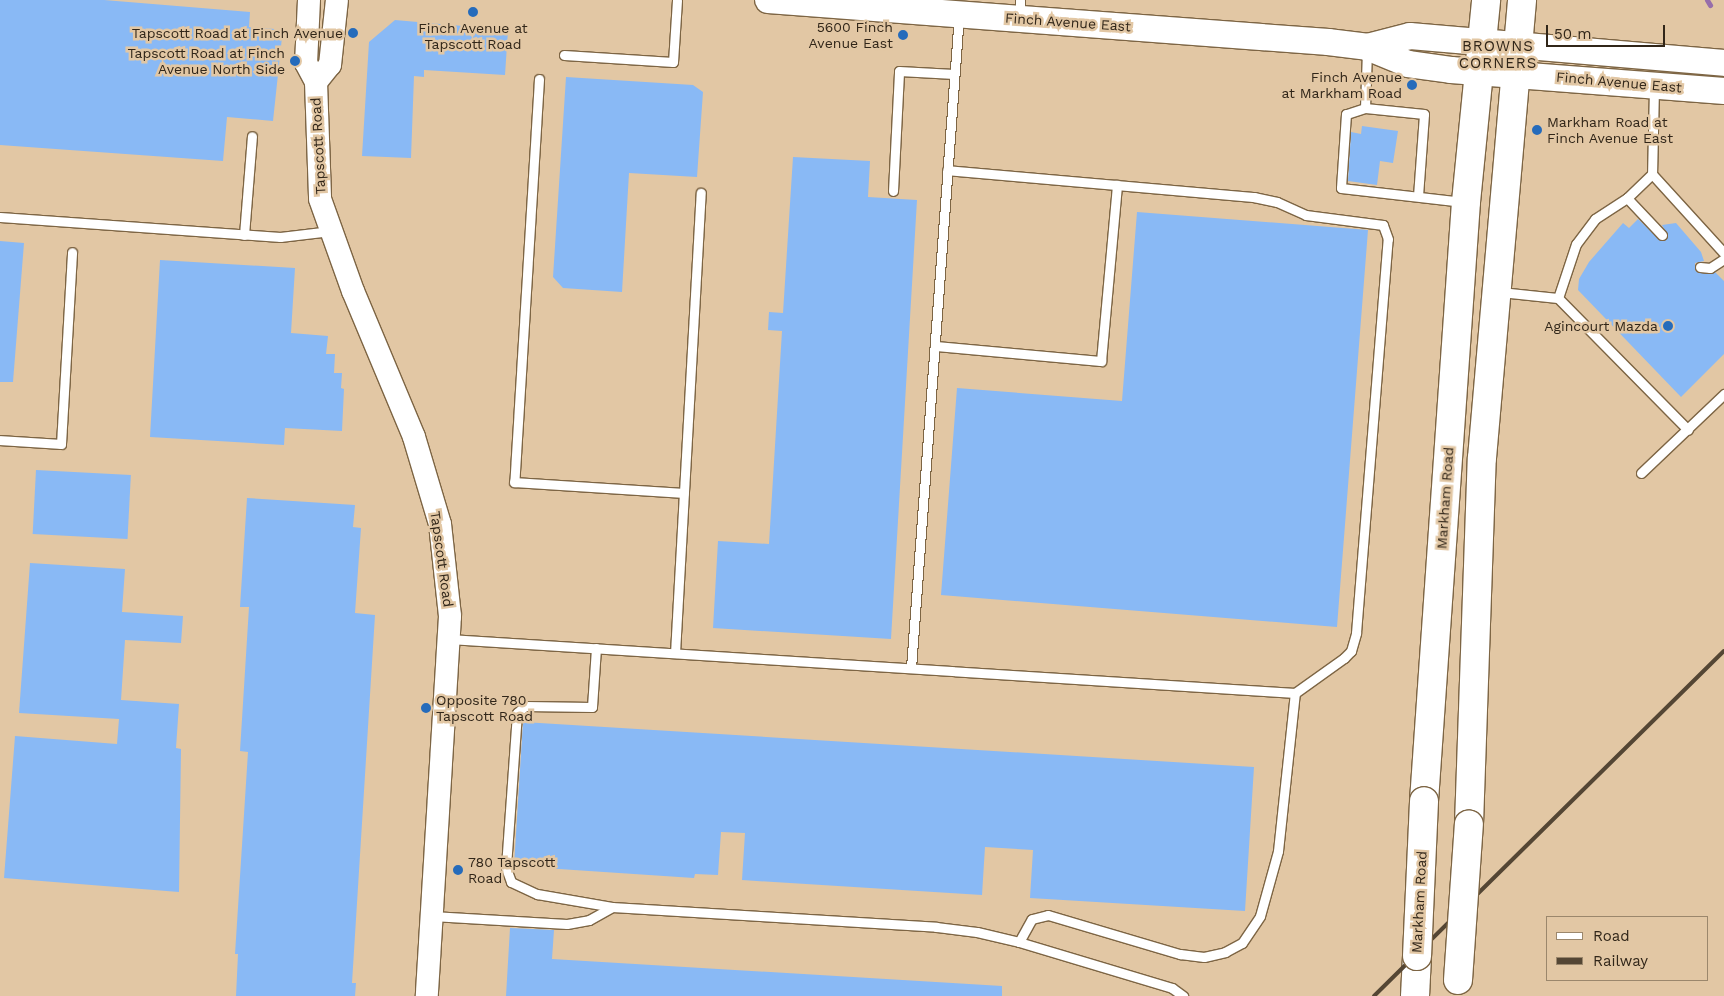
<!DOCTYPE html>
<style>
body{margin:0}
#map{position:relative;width:1724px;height:996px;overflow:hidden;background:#e2c7a4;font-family:"Work Sans",sans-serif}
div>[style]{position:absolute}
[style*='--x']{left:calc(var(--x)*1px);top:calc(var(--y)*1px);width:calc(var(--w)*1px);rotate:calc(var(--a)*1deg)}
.stream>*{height:5px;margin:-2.5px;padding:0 2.5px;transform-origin:2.5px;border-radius:2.5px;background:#976eaa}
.building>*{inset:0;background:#89b9f5;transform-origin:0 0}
.roads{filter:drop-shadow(1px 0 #7d6544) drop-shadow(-1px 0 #7d6544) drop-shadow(0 1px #7d6544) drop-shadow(0 -1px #7d6544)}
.service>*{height:9px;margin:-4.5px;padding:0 4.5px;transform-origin:4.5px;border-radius:4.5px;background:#fff}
.tertiary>*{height:22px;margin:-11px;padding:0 11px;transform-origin:11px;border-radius:11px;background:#fff}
.secondary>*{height:26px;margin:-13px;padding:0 13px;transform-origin:13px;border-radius:13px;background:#fff}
.primary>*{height:28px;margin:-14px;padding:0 14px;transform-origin:14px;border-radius:14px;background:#fff}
.rail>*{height:4px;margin:-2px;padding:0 2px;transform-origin:2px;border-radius:2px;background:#544634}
.bridges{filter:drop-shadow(1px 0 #7d6544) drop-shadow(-1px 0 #7d6544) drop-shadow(0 1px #7d6544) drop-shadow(0 -1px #7d6544)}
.primary-bridge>*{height:28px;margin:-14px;padding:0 14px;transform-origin:14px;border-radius:14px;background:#fff}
.dots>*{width:14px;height:14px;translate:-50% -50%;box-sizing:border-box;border:2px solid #e2c7a4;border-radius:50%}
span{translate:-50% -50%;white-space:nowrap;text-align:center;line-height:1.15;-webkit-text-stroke:5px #e2c7a4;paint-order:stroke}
.street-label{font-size:14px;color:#312619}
.poi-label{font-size:14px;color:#312619}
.right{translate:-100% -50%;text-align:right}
.left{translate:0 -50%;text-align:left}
.neighbourhood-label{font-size:15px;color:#312619;letter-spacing:1px}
.legend{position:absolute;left:1546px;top:916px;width:162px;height:65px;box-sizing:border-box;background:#e2c7a4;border:1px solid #9b876c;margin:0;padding:6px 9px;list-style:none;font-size:15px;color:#312619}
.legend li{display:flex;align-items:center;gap:10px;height:25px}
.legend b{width:25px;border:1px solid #9b876c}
.scale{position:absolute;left:1546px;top:25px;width:119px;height:22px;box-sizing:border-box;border:2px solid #312619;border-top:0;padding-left:6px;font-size:15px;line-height:18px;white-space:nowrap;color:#312619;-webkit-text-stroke:4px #e2c7a4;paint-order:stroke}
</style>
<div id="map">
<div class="stream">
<i style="--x:1707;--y:0;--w:6;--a:59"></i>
</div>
<div class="building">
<i style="clip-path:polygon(0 0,104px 0,250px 12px,249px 27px,275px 29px,282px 37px,273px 121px,227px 117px,223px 161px,0 145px)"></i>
<i style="clip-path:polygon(395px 20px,508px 30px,505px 75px,424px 70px,424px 77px,414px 76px,411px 158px,362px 156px,369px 42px)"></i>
<i style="clip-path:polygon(566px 77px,693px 85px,703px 92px,697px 177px,629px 173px,622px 292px,563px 288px,553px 277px)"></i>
<i style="clip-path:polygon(1362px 126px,1398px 131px,1393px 163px,1380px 161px,1377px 185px,1348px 181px,1351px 132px,1361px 134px)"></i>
<i style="clip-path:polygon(793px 157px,870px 161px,868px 197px,917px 200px,891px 639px,713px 628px,718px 541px,769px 544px,782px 331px,768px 330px,769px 312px,783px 313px)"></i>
<i style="clip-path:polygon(1137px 212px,1368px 230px,1337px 627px,941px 595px,957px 388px,1122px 401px)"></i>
<i style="clip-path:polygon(1638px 219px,1661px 241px,1668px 236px,1662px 225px,1676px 223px,1701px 252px,1704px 261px,1695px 263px,1695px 270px,1699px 273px,1715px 272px,1724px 281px,1724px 354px,1681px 397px,1578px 290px,1579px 279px,1589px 262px,1623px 223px,1629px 228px)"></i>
<i style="clip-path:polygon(0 241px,24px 243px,13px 382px,0 382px)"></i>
<i style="clip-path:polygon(160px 260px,295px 268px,291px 333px,328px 336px,326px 354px,335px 354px,334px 373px,342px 373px,341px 388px,344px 389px,342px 431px,285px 428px,284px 445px,150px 437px)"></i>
<i style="left:36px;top:470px;width:95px;height:64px;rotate:3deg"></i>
<i style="clip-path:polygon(247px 498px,355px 505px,353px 527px,361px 528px,355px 613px,375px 615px,352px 983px,356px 983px,355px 996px,236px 996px,238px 954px,235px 954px,248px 752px,240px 751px,249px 607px,240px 607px)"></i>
<i style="clip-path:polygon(30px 563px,125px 569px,122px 612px,183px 616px,181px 643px,125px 640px,121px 700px,179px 704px,176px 748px,181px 749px,179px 892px,4px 878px,15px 736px,117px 744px,119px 719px,19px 713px)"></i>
<i style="clip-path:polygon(523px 722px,1254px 767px,1245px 911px,1030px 898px,1033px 850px,985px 847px,982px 895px,742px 880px,745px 833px,721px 832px,718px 875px,695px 874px,694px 878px,514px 866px)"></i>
<i style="clip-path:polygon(510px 928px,554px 930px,552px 959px,1002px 986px,1002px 996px,506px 996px)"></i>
</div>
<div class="roads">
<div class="service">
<i style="--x:1020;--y:16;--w:16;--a:-90"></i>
<i style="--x:564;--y:55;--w:109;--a:3.7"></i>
<i style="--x:673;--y:62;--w:62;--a:-86.3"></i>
<i style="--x:539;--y:79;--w:404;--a:93.5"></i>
<i style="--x:514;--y:482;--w:170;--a:3.7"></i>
<i style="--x:1654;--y:88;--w:86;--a:91.3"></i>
<i style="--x:1652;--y:174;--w:35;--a:136"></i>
<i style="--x:1627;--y:198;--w:38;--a:147"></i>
<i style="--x:1595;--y:219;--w:31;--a:127"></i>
<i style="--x:1576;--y:244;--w:57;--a:108.4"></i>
<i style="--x:1558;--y:298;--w:185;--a:45.4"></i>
<i style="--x:1365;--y:108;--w:57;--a:-88"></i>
<i style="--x:1652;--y:174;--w:107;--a:47.7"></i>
<i style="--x:893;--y:191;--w:120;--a:-87.1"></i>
<i style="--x:899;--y:71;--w:55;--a:3.1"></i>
<i style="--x:1418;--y:196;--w:82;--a:-85.8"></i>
<i style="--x:1424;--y:114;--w:59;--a:-174.2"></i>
<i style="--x:1365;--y:108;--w:20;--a:162"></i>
<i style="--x:1346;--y:114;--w:74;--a:93.9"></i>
<i style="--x:1341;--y:188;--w:123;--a:6.5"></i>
<i style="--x:1627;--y:198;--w:51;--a:46.6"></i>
<i style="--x:0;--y:217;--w:281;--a:4.1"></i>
<i style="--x:280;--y:237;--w:51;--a:-6.7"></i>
<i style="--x:244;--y:235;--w:99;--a:-85.4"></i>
<i style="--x:1700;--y:267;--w:10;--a:6"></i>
<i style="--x:1710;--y:268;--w:17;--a:-33"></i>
<i style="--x:1500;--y:292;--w:58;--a:5.9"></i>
<i style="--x:935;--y:346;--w:167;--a:5.2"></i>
<i style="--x:1101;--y:361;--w:177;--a:-84.8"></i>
<i style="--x:0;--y:440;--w:61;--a:3.8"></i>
<i style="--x:61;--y:444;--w:192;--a:-86.7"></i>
<i style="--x:1641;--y:473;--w:115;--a:-43.6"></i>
<i style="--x:449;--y:639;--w:848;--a:3.65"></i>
<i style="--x:1295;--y:693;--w:60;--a:-35.5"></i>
<i style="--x:1344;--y:658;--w:10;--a:-45"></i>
<i style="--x:1351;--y:651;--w:19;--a:-74"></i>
<i style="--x:1356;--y:633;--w:395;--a:-85.4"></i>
<i style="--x:1388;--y:239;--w:15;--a:-110"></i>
<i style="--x:1383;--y:225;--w:78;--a:-172.6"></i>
<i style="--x:1306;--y:215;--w:32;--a:-156"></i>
<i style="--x:1277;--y:202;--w:24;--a:-168"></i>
<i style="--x:1254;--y:197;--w:308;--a:-175"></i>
<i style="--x:596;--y:648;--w:59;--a:93.9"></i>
<i style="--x:592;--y:707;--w:67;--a:-179.1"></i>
<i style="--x:525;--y:706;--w:11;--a:139"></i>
<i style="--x:517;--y:713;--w:155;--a:94.1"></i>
<i style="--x:506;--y:868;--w:15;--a:70"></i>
<i style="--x:511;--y:882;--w:29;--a:25"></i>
<i style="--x:537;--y:894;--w:76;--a:9.8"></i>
<i style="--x:675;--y:653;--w:461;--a:-86.8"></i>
<i style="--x:911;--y:668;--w:655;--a:-85.8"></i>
<i style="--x:432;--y:916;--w:135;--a:3.4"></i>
<i style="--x:567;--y:924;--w:22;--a:-10"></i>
<i style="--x:589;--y:920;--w:26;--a:-29"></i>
<i style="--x:612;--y:907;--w:325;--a:3.5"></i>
<i style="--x:936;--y:927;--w:41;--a:7"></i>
<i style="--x:977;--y:932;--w:43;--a:13.4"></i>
<i style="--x:1019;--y:942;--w:160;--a:16.7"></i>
<i style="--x:1172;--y:988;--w:14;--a:36"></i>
<i style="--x:1019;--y:942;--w:26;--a:-61"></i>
<i style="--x:1032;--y:919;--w:16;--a:-14"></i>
<i style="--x:1048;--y:915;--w:138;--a:16.5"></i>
<i style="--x:1180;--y:954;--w:24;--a:7"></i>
<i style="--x:1204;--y:957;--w:22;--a:-13"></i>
<i style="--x:1225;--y:952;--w:19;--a:-28"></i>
<i style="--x:1242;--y:943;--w:32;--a:-56"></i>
<i style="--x:1260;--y:916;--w:67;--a:-74.5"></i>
<i style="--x:1278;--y:851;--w:159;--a:-83.9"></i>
</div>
<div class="tertiary">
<i style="--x:309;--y:0;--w:63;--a:92.7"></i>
<i style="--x:306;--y:63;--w:21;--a:62"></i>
<i style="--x:316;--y:82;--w:117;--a:88"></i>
<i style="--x:320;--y:199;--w:98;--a:70.3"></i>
<i style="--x:353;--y:291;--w:158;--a:67.3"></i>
<i style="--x:414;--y:437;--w:91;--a:73.4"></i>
<i style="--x:440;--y:524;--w:93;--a:83.8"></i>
<i style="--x:450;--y:616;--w:381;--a:93.5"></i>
<i style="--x:316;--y:82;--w:22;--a:-51"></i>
<i style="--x:330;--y:65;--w:65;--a:-83.9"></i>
</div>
<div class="secondary">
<i style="--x:768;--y:0;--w:562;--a:4.29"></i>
<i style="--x:1328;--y:42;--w:39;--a:7"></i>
<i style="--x:1367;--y:47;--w:44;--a:22.5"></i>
<i style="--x:1408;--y:64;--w:43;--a:7.9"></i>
<i style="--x:1451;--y:70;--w:274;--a:4.4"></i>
<i style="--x:1367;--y:47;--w:44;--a:-14.3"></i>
<i style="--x:1410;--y:36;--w:315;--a:4.9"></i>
</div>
<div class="primary">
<i style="--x:1424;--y:801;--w:600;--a:-85.99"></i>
<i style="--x:1466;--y:202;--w:203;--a:-84.3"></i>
<i style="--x:1469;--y:824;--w:366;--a:-88"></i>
<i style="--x:1482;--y:458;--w:460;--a:-85"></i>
<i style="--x:1415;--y:996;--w:40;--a:-87.1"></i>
</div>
</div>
<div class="rail">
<i style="--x:1374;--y:996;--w:491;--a:-44.6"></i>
</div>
<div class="bridges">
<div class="primary-bridge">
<i style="--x:1417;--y:956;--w:155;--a:-87.4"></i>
<i style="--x:1458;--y:980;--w:156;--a:-86"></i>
</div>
</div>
<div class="dots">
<i style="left:473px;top:12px;background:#256bbb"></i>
<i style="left:353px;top:33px;background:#256bbb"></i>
<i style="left:903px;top:35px;background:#256bbb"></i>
<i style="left:295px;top:61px;background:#256bbb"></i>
<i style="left:1412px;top:85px;background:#256bbb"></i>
<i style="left:1537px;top:130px;background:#256bbb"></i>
<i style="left:1668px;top:326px;background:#256bbb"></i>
<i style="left:426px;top:708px;background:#256bbb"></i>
<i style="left:458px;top:870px;background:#256bbb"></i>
</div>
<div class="street-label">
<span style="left:1068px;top:22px;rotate:4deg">Finch Avenue East</span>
<span style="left:1619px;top:82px;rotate:5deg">Finch Avenue East</span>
<span style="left:318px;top:146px;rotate:-93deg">Tapscott Road</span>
<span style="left:1445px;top:498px;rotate:-86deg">Markham Road</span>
<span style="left:442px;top:559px;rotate:82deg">Tapscott Road</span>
<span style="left:1419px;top:902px;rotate:-87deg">Markham Road</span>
</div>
<div class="poi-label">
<span class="right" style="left:893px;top:35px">5600 Finch<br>Avenue East</span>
<span style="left:473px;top:36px">Finch Avenue at<br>Tapscott Road</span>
<span class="right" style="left:343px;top:33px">Tapscott Road at Finch Avenue</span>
<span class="right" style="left:285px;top:61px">Tapscott Road at Finch<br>Avenue North Side</span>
<span class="right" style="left:1402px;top:85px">Finch Avenue<br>at Markham Road</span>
<span class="left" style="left:1547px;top:130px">Markham Road at<br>Finch Avenue East</span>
<span class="right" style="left:1658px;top:326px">Agincourt Mazda</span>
<span class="left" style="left:436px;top:708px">Opposite 780<br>Tapscott Road</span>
<span class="left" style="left:468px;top:870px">780 Tapscott<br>Road</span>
</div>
<div class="neighbourhood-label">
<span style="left:1498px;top:55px">BROWNS<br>CORNERS</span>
</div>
<ul class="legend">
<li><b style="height:6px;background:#fff"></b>Road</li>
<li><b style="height:6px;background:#544634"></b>Railway</li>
</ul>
<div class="scale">50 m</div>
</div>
